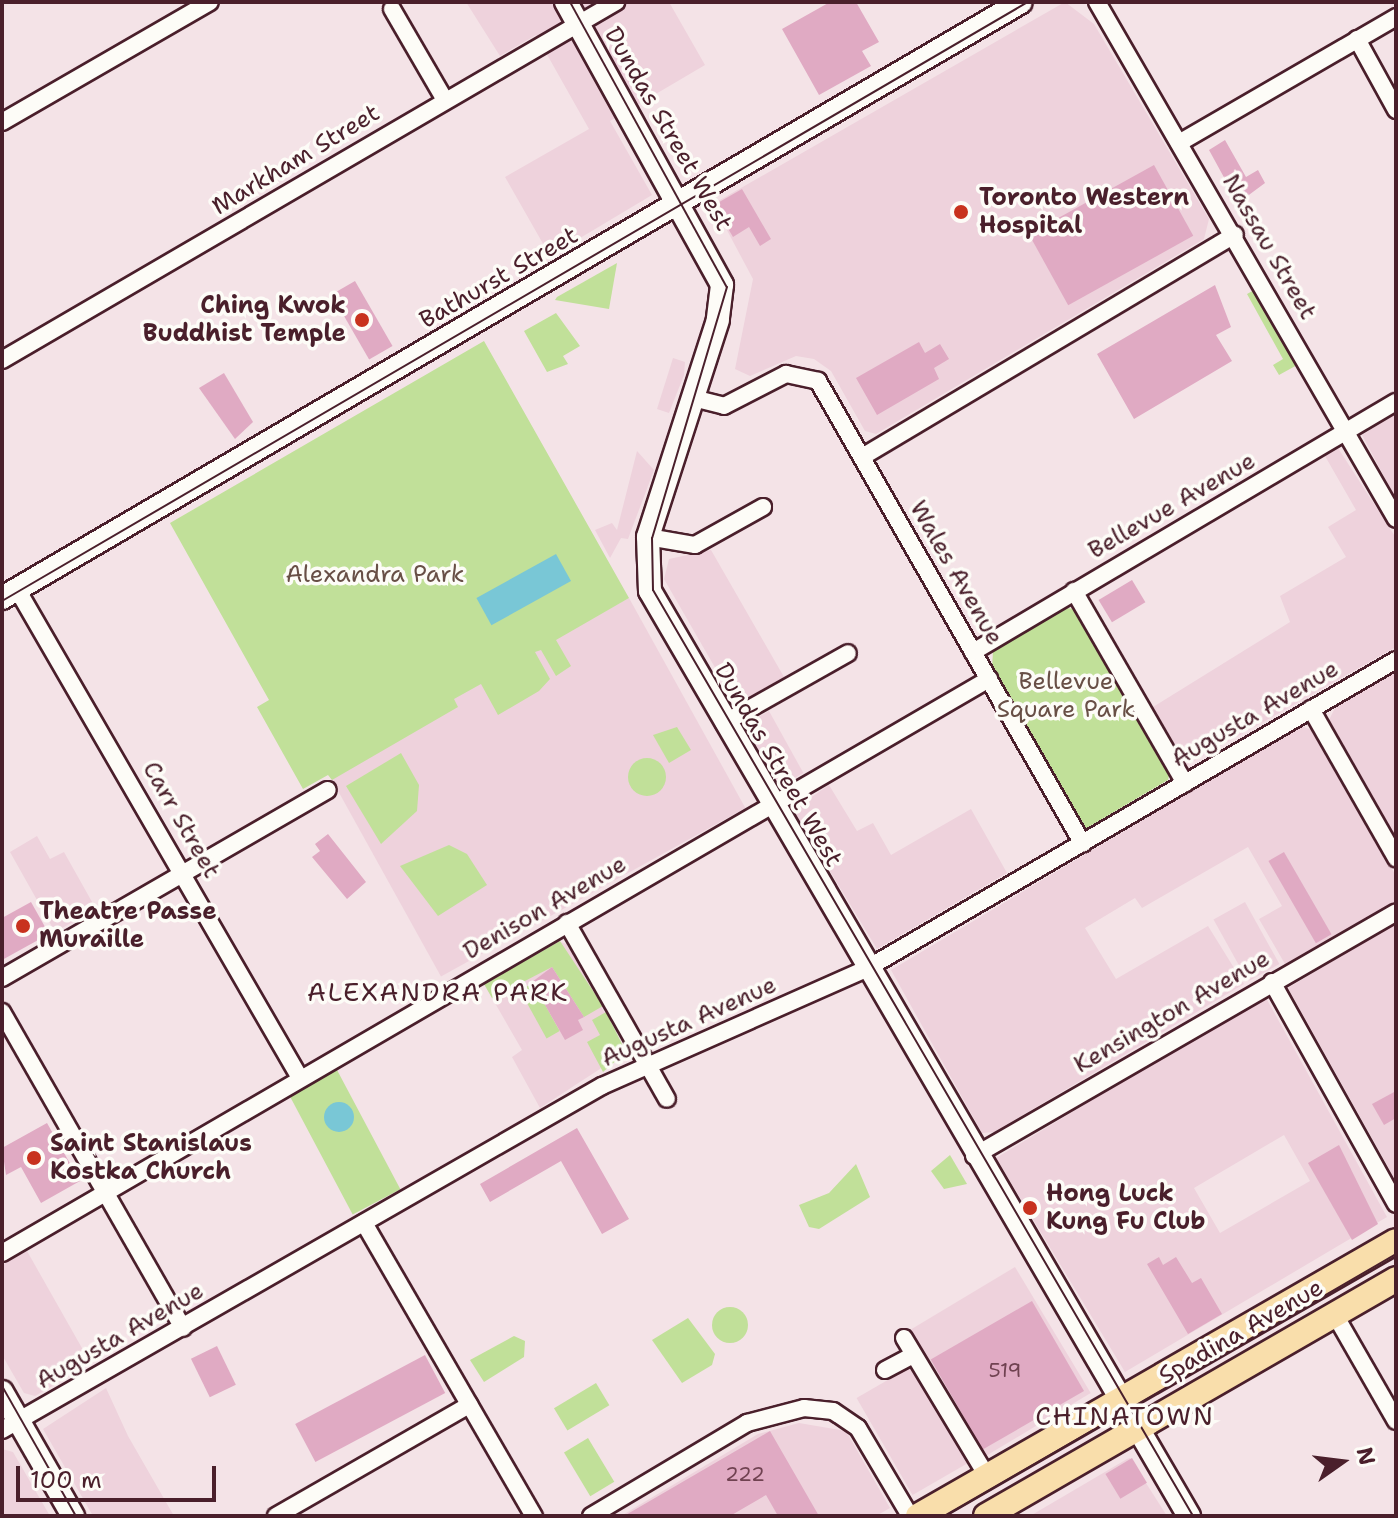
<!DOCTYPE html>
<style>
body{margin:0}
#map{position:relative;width:1398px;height:1518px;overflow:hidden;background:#f4e3e7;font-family:"Shantell Sans",sans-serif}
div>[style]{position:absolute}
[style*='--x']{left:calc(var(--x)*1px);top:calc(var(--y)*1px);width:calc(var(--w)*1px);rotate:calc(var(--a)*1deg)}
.built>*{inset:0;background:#eed2dc;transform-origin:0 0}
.green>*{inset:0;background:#c1e099;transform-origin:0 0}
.round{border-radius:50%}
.water>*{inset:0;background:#79c7d6;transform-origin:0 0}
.building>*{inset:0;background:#e0aac3;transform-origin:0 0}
.roads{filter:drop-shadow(2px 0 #4a1f2b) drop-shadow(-2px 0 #4a1f2b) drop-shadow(0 2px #4a1f2b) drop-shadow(0 -2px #4a1f2b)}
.street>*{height:16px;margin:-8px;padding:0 8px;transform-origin:8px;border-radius:8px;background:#fdfcf7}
.secondary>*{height:22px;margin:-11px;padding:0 11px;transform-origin:11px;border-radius:11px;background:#fdfcf7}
.primary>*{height:24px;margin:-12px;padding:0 12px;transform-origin:12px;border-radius:12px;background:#f9deab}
.tram>*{height:2px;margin:-1px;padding:0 1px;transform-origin:1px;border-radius:1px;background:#4a1f2b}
.dots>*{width:22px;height:22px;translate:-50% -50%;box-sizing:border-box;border:4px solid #fdfcf7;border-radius:50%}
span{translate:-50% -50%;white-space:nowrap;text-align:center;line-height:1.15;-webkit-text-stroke:7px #fdfcf7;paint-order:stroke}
.number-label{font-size:20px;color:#704251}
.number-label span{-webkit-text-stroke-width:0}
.street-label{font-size:24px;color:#4a1f2b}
.poi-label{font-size:24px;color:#4a1f2b;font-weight:700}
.left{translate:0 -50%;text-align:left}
.right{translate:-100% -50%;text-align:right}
.park-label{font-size:24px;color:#684f46}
.neighbourhood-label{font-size:26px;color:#4a1f2b;letter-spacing:2px}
.frame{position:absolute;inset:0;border:4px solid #4a1f2b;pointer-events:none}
.north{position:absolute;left:1302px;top:1422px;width:80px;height:80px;-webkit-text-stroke:6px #fdfcf7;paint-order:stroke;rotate:76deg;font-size:22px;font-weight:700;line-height:32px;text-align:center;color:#4a1f2b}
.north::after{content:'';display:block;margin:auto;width:28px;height:36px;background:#4a1f2b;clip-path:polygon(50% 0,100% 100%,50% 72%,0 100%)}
.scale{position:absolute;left:16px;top:1466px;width:200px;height:36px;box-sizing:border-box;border:4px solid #4a1f2b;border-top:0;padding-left:10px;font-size:24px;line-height:28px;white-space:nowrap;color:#4a1f2b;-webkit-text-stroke:6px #fdfcf7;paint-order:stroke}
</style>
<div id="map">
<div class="built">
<i style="clip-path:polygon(466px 2px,669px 2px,705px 65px,610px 121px,652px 195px,550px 256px,505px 177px,589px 129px,536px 35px,500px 56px)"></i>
<i style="clip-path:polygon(1065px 2px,1094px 24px,1209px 219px,1204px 239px,876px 434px,865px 431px,831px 371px,814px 359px,796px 356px,750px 376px,735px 369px,753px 279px,713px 204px)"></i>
<i style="clip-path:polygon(673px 358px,685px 362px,684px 375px,669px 413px,657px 409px)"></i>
<i style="clip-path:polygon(1396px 414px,1396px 499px,1362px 435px)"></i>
<i style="clip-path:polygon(1338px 448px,1396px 538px,1396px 647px,1187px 765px,1153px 707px,1290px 622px,1280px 596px,1346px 557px,1328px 527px,1356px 510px,1325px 456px)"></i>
<i style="clip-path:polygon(637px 451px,654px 470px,628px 539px,621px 538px,610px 558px,595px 530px,612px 523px,617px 530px)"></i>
<i style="clip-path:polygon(711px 550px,784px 677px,736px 704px,664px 579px,669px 559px)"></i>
<i style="left:629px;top:598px;width:240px;height:348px;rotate:61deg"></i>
<i style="clip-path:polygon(1396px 671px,1396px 838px,1329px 720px,1335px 708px)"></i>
<i style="left:769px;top:711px;width:71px;height:28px;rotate:61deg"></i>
<i style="clip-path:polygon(1301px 726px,1312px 730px,1396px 876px,1396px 901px,1285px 964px,1259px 919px,1282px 906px,1248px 847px,1142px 908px,1135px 898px,1085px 928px,1116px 979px,1208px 926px,1244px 984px,994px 1132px,982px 1133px,891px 970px)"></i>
<i style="clip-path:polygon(829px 785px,857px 831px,873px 823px,891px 855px,971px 809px,1007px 873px,877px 949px,793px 810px)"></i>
<i style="clip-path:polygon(37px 836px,50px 859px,64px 852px,96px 909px,55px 932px,10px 852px)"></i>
<i style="left:1245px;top:902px;width:71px;height:36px;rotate:61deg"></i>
<i style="clip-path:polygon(1396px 923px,1396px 1181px,1288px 988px)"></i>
<i style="clip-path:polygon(557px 941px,567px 944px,626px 1052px,540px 1108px,512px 1057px,522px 1050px,484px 984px)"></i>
<i style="clip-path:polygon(evenodd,1265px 996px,1387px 1217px,1125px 1372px,996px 1158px,1265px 996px,1284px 1135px,1310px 1181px,1220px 1233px,1194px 1188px,1284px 1135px)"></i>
<i style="clip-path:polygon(27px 1251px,91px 1364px,35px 1396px,24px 1393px,2px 1355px,2px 1265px)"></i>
<i style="left:1015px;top:1267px;width:147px;height:122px;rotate:59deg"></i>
<i style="left:912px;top:1366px;width:112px;height:64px;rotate:60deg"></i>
<i style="clip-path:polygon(106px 1388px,128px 1436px,174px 1516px,93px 1516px,43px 1429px)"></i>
<i style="clip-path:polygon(799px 1423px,846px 1431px,890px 1508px,876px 1516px,621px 1516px,758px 1434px)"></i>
<i style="clip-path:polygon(2px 1449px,13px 1452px,50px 1516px,2px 1516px)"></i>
<i style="clip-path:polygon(1130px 1458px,1167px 1516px,1030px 1516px,1127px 1459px)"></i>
</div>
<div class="green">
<i style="clip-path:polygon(617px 263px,609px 309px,555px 300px,557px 297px)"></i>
<i style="clip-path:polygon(1256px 289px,1299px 364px,1279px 375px,1273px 365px,1283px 359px,1247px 294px)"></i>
<i style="clip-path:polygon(556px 313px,580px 346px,563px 356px,568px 364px,547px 372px,524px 331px)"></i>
<i style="clip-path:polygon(484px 341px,629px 598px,556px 640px,571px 666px,556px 676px,541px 650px,535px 652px,550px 679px,539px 691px,498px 715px,481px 684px,454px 699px,458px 707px,332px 780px,328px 775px,303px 789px,257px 707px,269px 700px,170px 523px)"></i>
<i style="clip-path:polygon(1066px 608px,1075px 609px,1170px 771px,1168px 780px,1085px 829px,992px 669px,993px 651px)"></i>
<i style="clip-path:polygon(677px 727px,691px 750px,669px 763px,653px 735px)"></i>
<i style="clip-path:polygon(401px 753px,419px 785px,417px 811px,381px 844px,346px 786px)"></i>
<i class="round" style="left:628px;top:758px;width:38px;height:38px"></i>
<i style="clip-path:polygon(449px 845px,467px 854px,487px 885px,438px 916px,400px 866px)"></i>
<i style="clip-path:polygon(560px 941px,603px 1006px,584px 1017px,552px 967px,492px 998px,484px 984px)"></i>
<i style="left:533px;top:983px;width:55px;height:15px;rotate:61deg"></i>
<i style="clip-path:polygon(606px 1012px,626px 1052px,603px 1072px,587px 1042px,600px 1035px,592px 1020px)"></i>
<i style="left:337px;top:1070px;width:135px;height:54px;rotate:62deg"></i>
<i style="clip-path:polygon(950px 1155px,967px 1184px,944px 1189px,931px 1171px)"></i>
<i style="clip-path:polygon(856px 1164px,870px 1197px,819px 1229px,809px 1227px,799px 1205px,829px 1193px)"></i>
<i class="round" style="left:712px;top:1307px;width:36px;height:36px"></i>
<i style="clip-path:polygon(688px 1318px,715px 1354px,712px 1365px,682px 1383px,652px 1340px)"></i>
<i style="clip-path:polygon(514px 1336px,525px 1341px,524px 1357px,484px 1382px,470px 1360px)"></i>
<i style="left:596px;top:1383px;width:26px;height:49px;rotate:59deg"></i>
<i style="left:588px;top:1438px;width:51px;height:28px;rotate:59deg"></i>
</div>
<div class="water">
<i style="left:556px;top:554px;width:31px;height:91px;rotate:61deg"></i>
<i class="round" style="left:324px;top:1102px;width:30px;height:30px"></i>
</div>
<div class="building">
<i style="clip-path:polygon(830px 2px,856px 2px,879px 42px,862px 51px,871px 66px,819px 95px,782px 29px)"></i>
<i style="clip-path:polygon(1225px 140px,1246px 177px,1258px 170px,1265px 183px,1238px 203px,1209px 150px)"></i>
<i style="left:1154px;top:165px;width:81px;height:143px;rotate:61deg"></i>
<i style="clip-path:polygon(742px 189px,771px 239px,760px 246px,749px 227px,733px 237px,714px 205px)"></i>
<i style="left:355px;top:281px;width:75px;height:27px;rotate:60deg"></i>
<i style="clip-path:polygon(1215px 285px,1231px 327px,1216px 335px,1232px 361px,1134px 419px,1097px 354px)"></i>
<i style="clip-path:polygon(919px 342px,925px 353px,940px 344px,949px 359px,934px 368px,939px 379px,877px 415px,856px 378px)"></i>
<i style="clip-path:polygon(224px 373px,253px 422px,235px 439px,199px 388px)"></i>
<i style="left:1132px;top:580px;width:26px;height:39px;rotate:59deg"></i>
<i style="clip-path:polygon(328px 834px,366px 882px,347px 899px,312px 857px,320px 851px,315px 844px)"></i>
<i style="left:1284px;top:852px;width:95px;height:18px;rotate:60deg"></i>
<i style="clip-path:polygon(31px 902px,49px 934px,2px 960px,2px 918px)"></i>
<i style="clip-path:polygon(552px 967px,584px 1017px,578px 1020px,583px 1030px,565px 1040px,532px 982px)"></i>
<i style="clip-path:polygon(1396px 1091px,1396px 1118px,1384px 1125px,1372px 1104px)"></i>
<i style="clip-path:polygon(47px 1123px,80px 1181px,41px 1203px,21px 1167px,6px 1175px,2px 1148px)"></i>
<i style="clip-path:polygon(577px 1128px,629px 1219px,602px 1234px,561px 1161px,490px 1202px,480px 1184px)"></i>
<i style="clip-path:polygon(1339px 1145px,1378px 1224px,1352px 1240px,1308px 1163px)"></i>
<i style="clip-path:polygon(1159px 1257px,1163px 1265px,1176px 1257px,1192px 1283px,1201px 1278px,1222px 1314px,1188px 1334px,1147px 1264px)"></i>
<i style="left:1032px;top:1301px;width:104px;height:117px;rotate:60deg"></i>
<i style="left:217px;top:1346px;width:43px;height:29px;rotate:64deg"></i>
<i style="left:425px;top:1355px;width:43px;height:147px;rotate:62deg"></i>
<i style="clip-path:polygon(770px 1431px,819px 1516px,778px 1516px,766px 1495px,730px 1516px,624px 1516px)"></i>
<i style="left:1132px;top:1458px;width:29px;height:31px;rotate:59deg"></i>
</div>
<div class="roads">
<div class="street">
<i style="--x:1097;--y:2;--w:597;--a:59.96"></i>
<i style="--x:392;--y:9;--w:105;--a:59.8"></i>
<i style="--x:1357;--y:39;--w:81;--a:61.2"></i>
<i style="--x:2;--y:122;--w:240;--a:-30"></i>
<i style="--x:1179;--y:143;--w:251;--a:-30.1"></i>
<i style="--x:2;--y:360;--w:711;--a:-30.24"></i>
<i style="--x:693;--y:398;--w:32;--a:14"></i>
<i style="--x:724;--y:406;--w:70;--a:-27.3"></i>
<i style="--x:786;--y:374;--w:33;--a:12"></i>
<i style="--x:818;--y:381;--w:533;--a:60.22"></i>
<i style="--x:862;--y:457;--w:434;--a:-30.8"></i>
<i style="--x:648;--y:537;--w:48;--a:9.7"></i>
<i style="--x:695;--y:545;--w:78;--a:-29.2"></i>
<i style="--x:17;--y:589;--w:565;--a:59.94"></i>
<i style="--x:1074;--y:591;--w:222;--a:60"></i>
<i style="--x:973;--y:652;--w:491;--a:-30.6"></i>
<i style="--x:1311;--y:709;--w:172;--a:60.3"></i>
<i style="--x:724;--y:723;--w:142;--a:-29.4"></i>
<i style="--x:567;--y:923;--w:202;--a:60.4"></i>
<i style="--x:2;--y:978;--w:376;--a:-30"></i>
<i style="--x:1272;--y:982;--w:254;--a:60.8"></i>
<i style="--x:2;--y:1012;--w:364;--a:60.2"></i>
<i style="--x:974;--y:1156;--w:487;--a:-30"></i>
<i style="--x:364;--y:1223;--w:339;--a:59.9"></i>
<i style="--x:2;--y:1253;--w:1142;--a:-30.18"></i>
<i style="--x:1335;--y:1315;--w:122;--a:60.1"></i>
<i style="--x:904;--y:1338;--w:161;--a:59"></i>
<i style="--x:885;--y:1370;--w:32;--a:-28"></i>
<i style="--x:2;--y:1430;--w:692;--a:-29.83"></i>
<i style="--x:602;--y:1086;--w:289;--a:-23.9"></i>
<i style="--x:866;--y:969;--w:613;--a:-30.24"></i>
<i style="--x:276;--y:1516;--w:223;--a:-29.9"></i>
<i style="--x:591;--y:1516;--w:182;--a:-30.8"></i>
<i style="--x:747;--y:1423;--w:59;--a:-14.7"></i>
<i style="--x:804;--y:1408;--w:29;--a:6"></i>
<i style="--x:833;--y:1411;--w:30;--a:34"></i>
<i style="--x:858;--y:1428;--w:102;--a:59.4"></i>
</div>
<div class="secondary">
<i style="--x:566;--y:2;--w:323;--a:61.1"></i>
<i style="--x:722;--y:285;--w:35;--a:97"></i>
<i style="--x:718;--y:320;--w:228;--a:107.9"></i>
<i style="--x:648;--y:537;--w:54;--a:87.9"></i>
<i style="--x:650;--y:591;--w:1071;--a:59.77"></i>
<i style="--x:2;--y:598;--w:1180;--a:-30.32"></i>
<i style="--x:2;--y:1392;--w:143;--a:60.2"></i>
</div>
<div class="primary">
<i style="--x:918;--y:1516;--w:551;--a:-29.91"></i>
<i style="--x:986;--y:1516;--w:474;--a:-30"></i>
</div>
</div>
<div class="tram">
<i style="--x:570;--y:2;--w:325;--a:61.2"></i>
<i style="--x:727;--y:287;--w:262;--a:106.6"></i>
<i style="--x:652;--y:538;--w:52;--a:88.9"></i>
<i style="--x:653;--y:590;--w:1072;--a:59.75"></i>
<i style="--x:2;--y:601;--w:1188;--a:-30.28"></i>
<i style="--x:2;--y:1386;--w:150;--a:60.4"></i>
<i style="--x:945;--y:1516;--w:522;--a:-30.15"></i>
</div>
<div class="dots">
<i style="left:961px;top:212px;background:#c8321e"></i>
<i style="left:362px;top:320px;background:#c8321e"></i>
<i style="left:23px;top:926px;background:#c8321e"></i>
<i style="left:34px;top:1158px;background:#c8321e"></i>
<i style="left:1030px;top:1208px;background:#c8321e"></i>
</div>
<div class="number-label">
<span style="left:1005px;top:1370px">519</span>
<span style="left:745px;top:1474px">222</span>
</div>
<div class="street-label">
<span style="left:668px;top:129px;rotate:60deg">Dundas Street West</span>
<span style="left:296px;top:160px;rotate:-31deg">Markham Street</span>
<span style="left:1269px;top:247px;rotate:60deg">Nassau Street</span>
<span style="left:499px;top:278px;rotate:-30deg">Bathurst Street</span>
<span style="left:1172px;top:506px;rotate:-30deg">Bellevue Avenue</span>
<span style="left:956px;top:573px;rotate:60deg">Wales Avenue</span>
<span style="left:1255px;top:714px;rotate:-30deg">Augusta Avenue</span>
<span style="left:778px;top:765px;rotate:60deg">Dundas Street West</span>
<span style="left:181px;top:820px;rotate:60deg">Carr Street</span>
<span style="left:545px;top:908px;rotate:-30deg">Denison Avenue</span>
<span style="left:1172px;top:1012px;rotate:-30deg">Kensington Avenue</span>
<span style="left:689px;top:1022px;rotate:-24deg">Augusta Avenue</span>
<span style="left:1241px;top:1332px;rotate:-30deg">Spadina Avenue</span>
<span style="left:120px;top:1336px;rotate:-30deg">Augusta Avenue</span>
</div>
<div class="poi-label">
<span class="left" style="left:979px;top:212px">Toronto Western<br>Hospital</span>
<span class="right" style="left:346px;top:320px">Ching Kwok<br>Buddhist Temple</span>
<span class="left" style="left:39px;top:926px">Theatre Passe<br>Muraille</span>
<span class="left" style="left:50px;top:1158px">Saint Stanislaus<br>Kostka Church</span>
<span class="left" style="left:1046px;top:1208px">Hong Luck<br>Kung Fu Club</span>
</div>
<div class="park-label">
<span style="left:375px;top:575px">Alexandra Park</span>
<span style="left:1066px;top:696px">Bellevue<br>Square Park</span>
</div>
<div class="neighbourhood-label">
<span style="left:438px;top:992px">ALEXANDRA PARK</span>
<span style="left:1125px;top:1416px">CHINATOWN</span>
</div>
<div class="frame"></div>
<div class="north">N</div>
<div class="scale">100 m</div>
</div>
